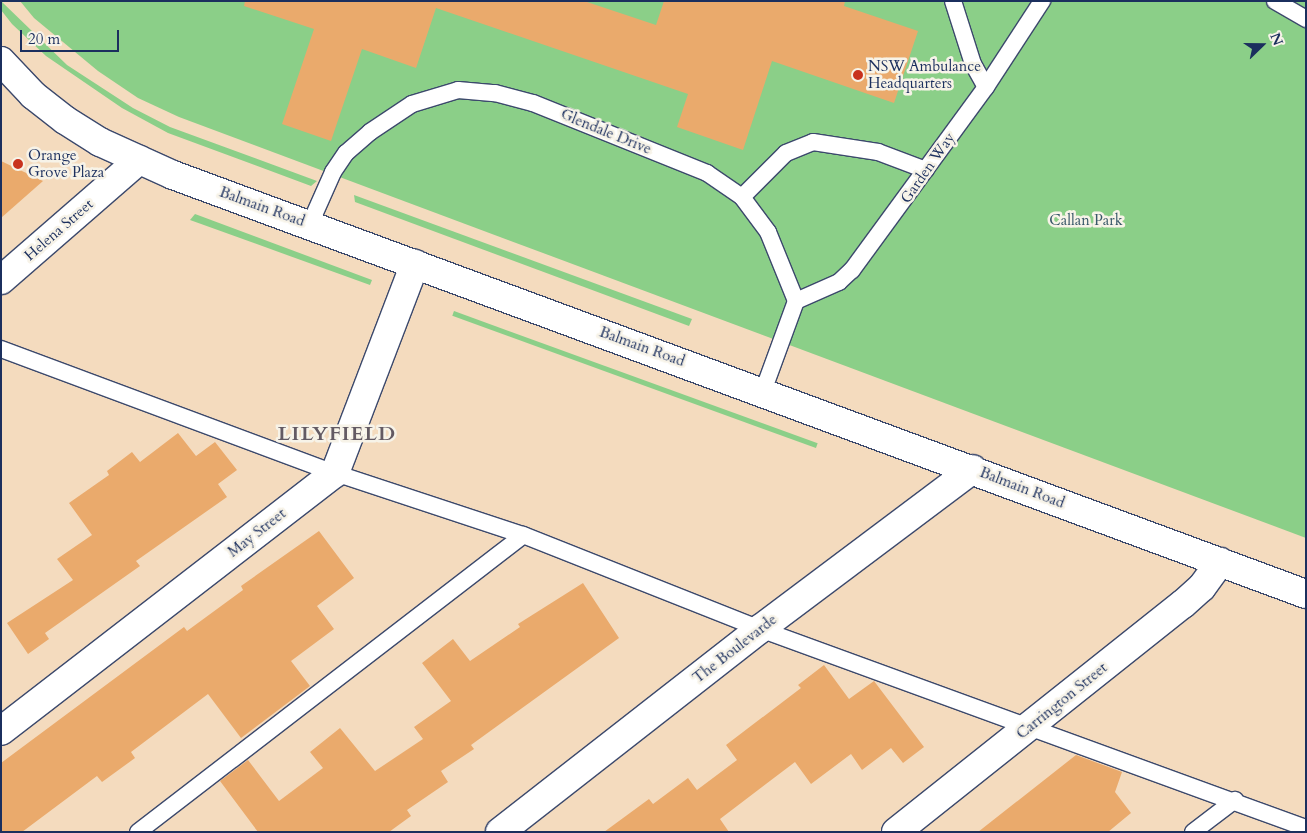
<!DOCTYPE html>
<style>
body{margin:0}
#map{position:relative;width:1307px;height:833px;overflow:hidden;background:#f4dbbe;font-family:Cardo,serif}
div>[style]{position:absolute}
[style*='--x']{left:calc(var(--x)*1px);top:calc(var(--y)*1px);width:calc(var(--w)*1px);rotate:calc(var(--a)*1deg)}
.green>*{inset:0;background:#8bcf88;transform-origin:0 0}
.building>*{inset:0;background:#eaaa6c}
.roads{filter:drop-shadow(1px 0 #3c496c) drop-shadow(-1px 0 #3c496c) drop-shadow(0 1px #3c496c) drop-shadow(0 -1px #3c496c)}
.lane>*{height:16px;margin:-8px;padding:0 8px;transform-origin:8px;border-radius:8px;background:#fff}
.street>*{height:28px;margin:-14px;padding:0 14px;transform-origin:14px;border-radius:14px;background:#fff}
.primary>*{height:28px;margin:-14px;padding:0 14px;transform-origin:14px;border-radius:14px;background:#fff}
.dots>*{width:14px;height:14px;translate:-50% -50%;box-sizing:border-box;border:2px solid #f7f3e8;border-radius:50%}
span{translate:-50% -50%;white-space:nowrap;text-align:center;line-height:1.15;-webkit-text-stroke:5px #f7f3e8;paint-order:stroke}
.poi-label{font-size:15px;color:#1b2f5e}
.left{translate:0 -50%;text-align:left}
.street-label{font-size:15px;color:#1b2f5e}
.park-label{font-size:15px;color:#375768}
.district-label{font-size:20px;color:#635a63;font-weight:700;letter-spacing:1px}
.frame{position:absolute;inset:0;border:2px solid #1b2f5e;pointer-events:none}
.north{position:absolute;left:1237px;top:20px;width:50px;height:50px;-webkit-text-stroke:4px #f7f3e8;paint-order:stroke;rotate:68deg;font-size:14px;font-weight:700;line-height:20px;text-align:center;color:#1b2f5e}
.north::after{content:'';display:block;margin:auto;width:18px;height:22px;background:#1b2f5e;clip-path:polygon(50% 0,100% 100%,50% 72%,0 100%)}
.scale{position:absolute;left:20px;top:30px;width:99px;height:22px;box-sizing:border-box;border:2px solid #1b2f5e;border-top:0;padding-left:6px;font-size:15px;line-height:18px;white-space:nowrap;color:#1b2f5e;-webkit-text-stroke:4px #f7f3e8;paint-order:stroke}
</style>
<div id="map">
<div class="green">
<i style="clip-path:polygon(1px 1px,67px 65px,133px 108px,170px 127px,317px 181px,311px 186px,168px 133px,122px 108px,46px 56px,12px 24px,1px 10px)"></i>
<i style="clip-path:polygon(20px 1px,1306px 1px,1306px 538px,179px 117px,138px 98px,98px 71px,34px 18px)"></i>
<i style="clip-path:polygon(354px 195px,692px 319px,689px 326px,355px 202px)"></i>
<i style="clip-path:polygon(195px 214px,372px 280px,370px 285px,190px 220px)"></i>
<i style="left:454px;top:311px;width:387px;height:5px;rotate:20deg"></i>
</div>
<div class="building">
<i style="clip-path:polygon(245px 1px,584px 1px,656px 25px,664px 1px,845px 1px,844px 6px,918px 31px,894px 103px,772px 61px,743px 150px,677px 127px,688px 94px,436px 8px,416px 68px,362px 49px,331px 141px,282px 124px,314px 29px,244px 6px)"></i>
<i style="clip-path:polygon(1px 161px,43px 181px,1px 218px)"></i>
<i style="clip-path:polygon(178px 433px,196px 456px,215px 442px,237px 470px,218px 484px,227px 497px,136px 561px,140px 566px,45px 633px,49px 639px,28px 654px,7px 623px,73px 580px,57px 559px,92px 535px,69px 503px,109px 475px,107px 471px,132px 452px,140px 462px)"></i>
<i style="clip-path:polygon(319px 531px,354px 578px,317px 606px,334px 629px,291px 661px,310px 686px,241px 738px,208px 694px,131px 752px,135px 758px,102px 782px,97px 776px,22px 832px,1px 832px,1px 763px,184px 627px,187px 631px,243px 590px,241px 586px)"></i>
<i style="clip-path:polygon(583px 583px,619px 638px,471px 745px,474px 749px,441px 771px,448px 782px,407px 810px,411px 816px,389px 832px,258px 832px,220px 781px,248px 760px,279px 801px,323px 768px,310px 752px,340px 728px,375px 771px,423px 739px,414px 727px,451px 701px,422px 663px,453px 639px,470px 661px,520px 627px,518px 624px)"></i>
<i style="clip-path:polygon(824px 665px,849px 699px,874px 681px,924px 747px,903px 763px,891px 748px,862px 770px,851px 754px,811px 784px,795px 762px,720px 819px,729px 832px,604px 832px,649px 799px,653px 804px,688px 778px,697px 790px,737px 760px,726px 745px,801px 688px,798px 685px)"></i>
<i style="clip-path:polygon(1076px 755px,1122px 772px,1115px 792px,1131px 813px,1108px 832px,978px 832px)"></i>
</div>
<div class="roads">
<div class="lane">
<i style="--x:953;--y:1;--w:66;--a:72.4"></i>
<i style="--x:973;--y:64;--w:26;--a:61"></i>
<i style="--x:1275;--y:1;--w:36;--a:30"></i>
<i style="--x:742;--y:197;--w:62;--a:-45"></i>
<i style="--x:786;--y:153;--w:29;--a:-22"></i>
<i style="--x:813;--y:142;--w:66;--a:8.7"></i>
<i style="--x:878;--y:152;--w:51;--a:20.6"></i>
<i style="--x:310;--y:224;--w:57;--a:-66.1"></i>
<i style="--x:333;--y:172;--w:23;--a:-56"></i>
<i style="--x:346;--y:153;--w:32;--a:-41"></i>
<i style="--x:370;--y:132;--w:50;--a:-33.7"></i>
<i style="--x:412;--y:104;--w:48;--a:-16.9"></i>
<i style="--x:458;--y:90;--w:37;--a:5"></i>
<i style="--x:495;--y:93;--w:39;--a:15"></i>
<i style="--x:533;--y:103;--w:188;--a:21.9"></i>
<i style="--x:707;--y:173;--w:42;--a:34.4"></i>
<i style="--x:742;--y:197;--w:44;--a:53.4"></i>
<i style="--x:768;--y:232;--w:74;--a:67.9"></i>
<i style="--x:796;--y:301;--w:96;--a:110.1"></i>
<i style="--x:796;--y:301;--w:47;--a:-23.8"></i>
<i style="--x:839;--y:282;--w:18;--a:-43"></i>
<i style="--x:852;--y:270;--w:227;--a:-53.8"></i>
<i style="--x:986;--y:87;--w:103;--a:-56.9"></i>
<i style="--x:1;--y:349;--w:356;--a:20.4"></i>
<i style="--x:335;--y:473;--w:198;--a:18.3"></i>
<i style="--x:523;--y:535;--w:255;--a:21.6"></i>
<i style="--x:760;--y:629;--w:581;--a:20.03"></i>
<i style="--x:138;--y:832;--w:486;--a:-37.6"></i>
<i style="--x:1193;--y:832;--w:53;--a:-37.3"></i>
</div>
<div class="street">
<i style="--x:1;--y:280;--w:183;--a:-41"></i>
<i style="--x:1;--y:731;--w:422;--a:-37.7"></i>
<i style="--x:335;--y:473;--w:224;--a:-69.1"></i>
<i style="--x:500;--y:832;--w:330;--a:-38"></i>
<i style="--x:760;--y:629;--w:266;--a:-36.9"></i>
<i style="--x:896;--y:832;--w:367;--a:-38.5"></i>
<i style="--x:1183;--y:604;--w:25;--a:-42"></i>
<i style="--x:1202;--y:587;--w:31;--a:-54"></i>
</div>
<div class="primary">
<i style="--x:1;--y:61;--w:47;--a:46.7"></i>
<i style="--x:33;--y:95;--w:41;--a:38"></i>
<i style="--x:65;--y:120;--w:41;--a:32.2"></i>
<i style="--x:100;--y:142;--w:80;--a:24.3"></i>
<i style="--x:173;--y:175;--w:1208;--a:20.3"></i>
</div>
</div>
<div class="dots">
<i style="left:858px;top:75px;background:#c8321e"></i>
<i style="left:18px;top:164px;background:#c8321e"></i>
</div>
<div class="poi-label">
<span class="left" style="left:868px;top:75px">NSW Ambulance<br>Headquarters</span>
<span class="left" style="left:28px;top:164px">Orange<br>Grove Plaza</span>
</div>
<div class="street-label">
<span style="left:606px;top:132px;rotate:22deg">Glendale Drive</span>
<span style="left:928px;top:168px;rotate:-55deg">Garden Way</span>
<span style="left:262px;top:207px;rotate:20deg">Balmain Road</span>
<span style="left:59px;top:230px;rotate:-41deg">Helena Street</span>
<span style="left:642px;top:347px;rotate:20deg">Balmain Road</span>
<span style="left:1022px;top:488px;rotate:21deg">Balmain Road</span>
<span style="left:257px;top:533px;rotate:-38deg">May Street</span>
<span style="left:735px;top:649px;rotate:-38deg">The Boulevarde</span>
<span style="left:1062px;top:701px;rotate:-39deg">Carrington Street</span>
</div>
<div class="park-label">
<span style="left:1086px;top:221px">Callan Park</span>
</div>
<div class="district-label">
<span style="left:337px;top:433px">LILYFIELD</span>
</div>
<div class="frame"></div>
<div class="north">N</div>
<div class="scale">20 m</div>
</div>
